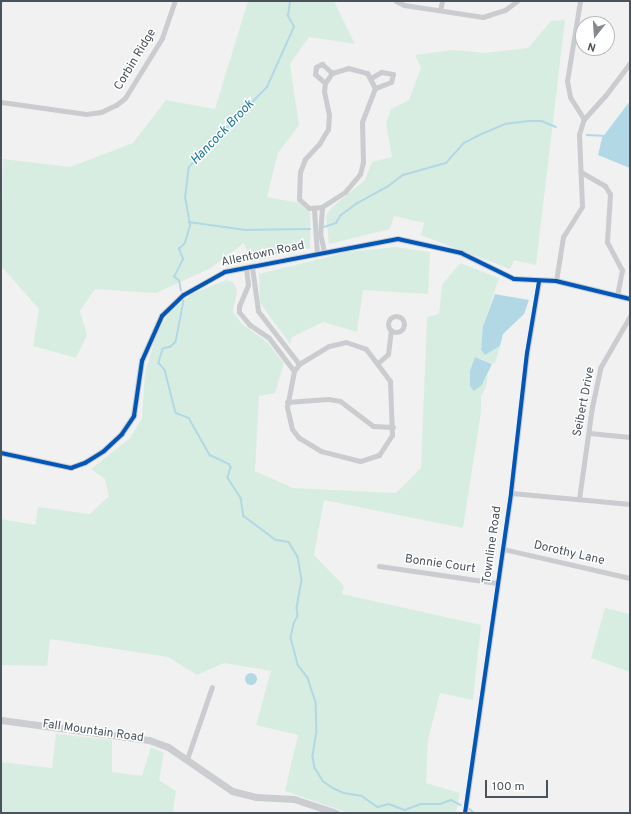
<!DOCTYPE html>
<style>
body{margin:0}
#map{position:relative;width:631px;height:814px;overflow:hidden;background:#f1f1f1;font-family:Overpass,sans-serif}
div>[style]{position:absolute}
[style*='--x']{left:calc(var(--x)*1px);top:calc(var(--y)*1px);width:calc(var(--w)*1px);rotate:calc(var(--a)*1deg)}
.green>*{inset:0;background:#d8ede2}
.water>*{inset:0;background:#b2d8e6}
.round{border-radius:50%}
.stream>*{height:1.5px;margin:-0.75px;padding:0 0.75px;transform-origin:0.75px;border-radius:0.75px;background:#b2d8e6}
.minor>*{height:5px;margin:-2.5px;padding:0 2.5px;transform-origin:2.5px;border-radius:2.5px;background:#cbcccf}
.minor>.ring{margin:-2.5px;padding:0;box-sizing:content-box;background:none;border:5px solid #cbcccf;border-radius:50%}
.tertiary>*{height:6px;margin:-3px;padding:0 3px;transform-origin:3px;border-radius:3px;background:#cbcccf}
.secondary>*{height:7px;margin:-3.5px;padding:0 3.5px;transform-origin:3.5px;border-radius:3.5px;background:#cccdd0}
.cycleway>*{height:4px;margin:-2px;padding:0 2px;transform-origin:2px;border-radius:2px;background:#0057b8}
span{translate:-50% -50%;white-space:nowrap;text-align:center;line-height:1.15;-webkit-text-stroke:3px #fff;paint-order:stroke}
.street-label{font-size:12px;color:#4a525b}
.water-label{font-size:13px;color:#1e799b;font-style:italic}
.frame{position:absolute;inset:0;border:2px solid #4a525b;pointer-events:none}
.north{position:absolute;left:575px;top:16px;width:40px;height:40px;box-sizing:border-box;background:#fff;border:1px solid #b7babd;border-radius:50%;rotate:197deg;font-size:11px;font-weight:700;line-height:16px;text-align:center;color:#4a525b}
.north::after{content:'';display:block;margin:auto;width:14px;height:18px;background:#848a90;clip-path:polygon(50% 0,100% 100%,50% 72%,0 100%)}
.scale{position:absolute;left:485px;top:780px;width:63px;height:18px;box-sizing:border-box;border:2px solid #4a525b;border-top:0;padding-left:5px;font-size:12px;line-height:14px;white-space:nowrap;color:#4a525b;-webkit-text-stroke:3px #fff;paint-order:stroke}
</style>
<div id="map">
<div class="green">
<i style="clip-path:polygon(248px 1px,334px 1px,355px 44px,309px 37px,290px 64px,299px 125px,278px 153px,267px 197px,299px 203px,310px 212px,310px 248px,251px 262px,244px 243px,211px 268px,156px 293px,95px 289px,80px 311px,87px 335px,76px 358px,33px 346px,39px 309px,1px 266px,3px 159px,70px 167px,133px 143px,166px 100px,215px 109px)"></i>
<i style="clip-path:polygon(565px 20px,536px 265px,514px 260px,510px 269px,421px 235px,424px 223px,394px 216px,390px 229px,329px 244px,326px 216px,331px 208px,365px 180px,372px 162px,392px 157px,386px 123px,391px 109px,409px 100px,421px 68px,415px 55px,453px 50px,485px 53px,528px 48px,551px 21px)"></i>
<i style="clip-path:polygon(396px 247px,430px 252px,428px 294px,363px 290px,357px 332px,323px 322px,292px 337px,290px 344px,260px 303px,259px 274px,348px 252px)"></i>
<i style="clip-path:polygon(460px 263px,499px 278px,483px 326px,485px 355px,500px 346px,495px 364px,475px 357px,482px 385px,488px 375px,486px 387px,481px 396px,481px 412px,463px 528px,324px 500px,314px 555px,344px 586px,342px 594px,481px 625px,473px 700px,440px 693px,428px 740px,426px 783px,460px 793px,456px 813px,349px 813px,285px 791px,298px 735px,256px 725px,271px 671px,224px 663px,197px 675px,168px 657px,50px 639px,47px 666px,1px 665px,1px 519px,35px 525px,38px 507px,90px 514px,109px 496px,105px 479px,91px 469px,130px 438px,142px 418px,145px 373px,157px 333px,170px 312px,192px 294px,226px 280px,233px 282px,237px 290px,233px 312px,242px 324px,266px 341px,284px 363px,275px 393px,259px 396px,255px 471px,293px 488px,396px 493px,421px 468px,427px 317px,439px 314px,442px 285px)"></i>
<i style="clip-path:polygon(605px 608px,630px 614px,630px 672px,591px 658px)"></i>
<i style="clip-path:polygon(56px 734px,112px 740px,112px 772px,142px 776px,151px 747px,164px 753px,159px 780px,176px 791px,173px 813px,1px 813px,1px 762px,52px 768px)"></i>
</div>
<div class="water">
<i style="clip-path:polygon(630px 101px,630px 168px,598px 155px,602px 138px)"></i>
<i style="clip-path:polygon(495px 294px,529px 300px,524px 314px,503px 334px,500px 346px,485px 355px,481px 350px,483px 326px)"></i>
<i style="clip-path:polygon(475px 357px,492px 364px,482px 385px,474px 391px,470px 386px,470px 371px)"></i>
<i class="round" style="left:245px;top:673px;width:12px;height:12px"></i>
</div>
<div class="stream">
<i style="--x:587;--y:135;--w:18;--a:3"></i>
<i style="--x:189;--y:222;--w:57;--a:8.1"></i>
<i style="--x:245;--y:230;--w:65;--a:-0.9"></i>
<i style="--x:324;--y:227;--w:13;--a:-18"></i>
<i style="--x:336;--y:223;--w:9;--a:-58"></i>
<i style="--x:341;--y:215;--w:19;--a:-36"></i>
<i style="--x:356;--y:204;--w:35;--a:-29"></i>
<i style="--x:387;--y:187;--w:20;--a:-37"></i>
<i style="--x:403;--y:175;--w:45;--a:-15.6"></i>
<i style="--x:446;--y:163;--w:27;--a:-48"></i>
<i style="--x:464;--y:143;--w:22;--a:-27"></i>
<i style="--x:484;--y:133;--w:23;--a:-23"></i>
<i style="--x:505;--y:124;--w:26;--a:-7"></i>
<i style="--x:531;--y:121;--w:11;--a:0"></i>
<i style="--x:542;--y:121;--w:15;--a:23"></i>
<i style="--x:181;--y:291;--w:10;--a:-101"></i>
<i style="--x:179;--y:281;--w:6;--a:-141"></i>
<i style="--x:174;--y:277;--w:20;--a:-63"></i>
<i style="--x:183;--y:259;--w:11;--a:-112"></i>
<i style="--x:179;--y:249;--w:8;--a:-45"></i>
<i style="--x:185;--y:243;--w:19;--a:-74"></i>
<i style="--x:190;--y:225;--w:27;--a:-100"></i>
<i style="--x:185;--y:198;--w:31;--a:-83"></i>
<i style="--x:189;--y:167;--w:112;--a:-45.7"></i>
<i style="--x:267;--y:87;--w:66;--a:-65.8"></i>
<i style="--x:294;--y:27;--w:13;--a:-119"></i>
<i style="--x:288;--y:16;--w:15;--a:-82"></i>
<i style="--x:184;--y:301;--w:42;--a:101"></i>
<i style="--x:176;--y:342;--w:7;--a:135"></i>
<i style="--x:171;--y:347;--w:8;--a:166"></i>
<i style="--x:163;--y:349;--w:15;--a:106"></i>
<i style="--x:159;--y:363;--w:9;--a:49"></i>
<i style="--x:165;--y:370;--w:44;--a:75.7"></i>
<i style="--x:176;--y:413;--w:14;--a:21"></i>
<i style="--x:189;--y:418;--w:43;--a:60.4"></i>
<i style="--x:210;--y:455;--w:21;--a:25"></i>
<i style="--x:229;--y:464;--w:4;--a:56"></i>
<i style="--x:231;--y:467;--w:11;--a:105"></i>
<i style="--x:228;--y:478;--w:24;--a:57"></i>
<i style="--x:241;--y:498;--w:18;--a:81"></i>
<i style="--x:244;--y:516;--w:40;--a:37"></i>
<i style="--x:276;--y:540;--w:13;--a:9"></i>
<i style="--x:289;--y:542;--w:17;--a:59"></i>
<i style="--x:298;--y:557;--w:23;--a:80"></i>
<i style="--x:302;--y:580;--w:28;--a:100"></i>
<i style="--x:297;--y:608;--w:8;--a:83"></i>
<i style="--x:298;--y:616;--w:9;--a:117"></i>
<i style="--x:294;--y:624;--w:14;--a:102"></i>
<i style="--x:291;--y:638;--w:28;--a:75"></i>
<i style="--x:298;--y:665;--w:16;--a:52"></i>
<i style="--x:308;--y:678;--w:26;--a:72"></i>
<i style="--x:316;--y:703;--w:28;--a:88"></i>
<i style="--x:317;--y:731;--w:26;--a:99"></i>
<i style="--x:313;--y:757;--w:11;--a:80"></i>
<i style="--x:315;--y:768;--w:15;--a:58"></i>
<i style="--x:323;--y:781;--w:12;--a:35"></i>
<i style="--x:333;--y:788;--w:12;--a:24"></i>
<i style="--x:344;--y:793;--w:18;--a:9"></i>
<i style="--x:362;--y:796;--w:19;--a:35"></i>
<i style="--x:378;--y:807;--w:11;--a:-15"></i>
<i style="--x:389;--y:804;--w:17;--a:21"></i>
<i style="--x:405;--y:810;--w:17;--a:-21"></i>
<i style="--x:421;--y:804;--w:19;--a:0"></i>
<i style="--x:440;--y:804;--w:12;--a:-20"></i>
<i style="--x:451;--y:800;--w:11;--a:27"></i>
<i style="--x:470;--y:809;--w:6;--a:45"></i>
</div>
<div class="minor">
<i style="--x:396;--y:1;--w:9;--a:27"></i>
<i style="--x:404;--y:5;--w:80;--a:8.6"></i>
<i style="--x:483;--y:17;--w:23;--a:-18"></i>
<i style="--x:505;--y:10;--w:15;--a:-37"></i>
<i style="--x:580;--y:1;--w:81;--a:99.2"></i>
<i style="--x:567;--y:81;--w:16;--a:79"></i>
<i style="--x:570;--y:97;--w:26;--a:58"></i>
<i style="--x:440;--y:10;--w:9;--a:-77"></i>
<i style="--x:348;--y:68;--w:20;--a:15"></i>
<i style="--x:367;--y:73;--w:17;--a:62"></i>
<i style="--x:375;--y:88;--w:36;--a:111"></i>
<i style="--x:362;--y:122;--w:40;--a:88.6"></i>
<i style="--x:363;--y:162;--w:12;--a:104"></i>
<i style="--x:360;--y:174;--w:23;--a:130"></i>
<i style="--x:345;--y:192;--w:27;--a:147"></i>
<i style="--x:322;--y:207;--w:13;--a:176"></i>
<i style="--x:309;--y:208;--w:13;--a:-138"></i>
<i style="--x:299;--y:199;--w:27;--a:-88"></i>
<i style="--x:300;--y:172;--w:14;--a:-69"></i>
<i style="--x:305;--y:159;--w:21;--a:-47"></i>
<i style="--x:319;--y:144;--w:17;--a:-59"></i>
<i style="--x:328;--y:129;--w:14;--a:-86"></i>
<i style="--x:329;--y:115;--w:24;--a:-102"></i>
<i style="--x:324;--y:92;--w:9;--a:-84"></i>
<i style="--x:325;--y:83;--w:12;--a:-55"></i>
<i style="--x:332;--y:73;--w:17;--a:-17"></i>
<i style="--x:371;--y:78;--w:12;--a:-31"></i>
<i style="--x:381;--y:72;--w:12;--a:9"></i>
<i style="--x:393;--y:74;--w:8;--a:104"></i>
<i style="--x:391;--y:82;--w:17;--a:159"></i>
<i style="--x:325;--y:83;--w:13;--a:-138"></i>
<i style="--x:315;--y:74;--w:7;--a:-82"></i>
<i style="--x:316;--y:67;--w:7;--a:-27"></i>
<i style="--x:322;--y:64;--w:13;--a:42"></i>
<i style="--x:1;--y:102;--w:86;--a:8"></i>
<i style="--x:86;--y:114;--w:15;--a:-8"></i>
<i style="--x:101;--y:112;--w:17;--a:-25"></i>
<i style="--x:116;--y:105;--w:11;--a:-38"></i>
<i style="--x:125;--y:98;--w:70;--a:-58.3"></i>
<i style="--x:162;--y:38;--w:39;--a:-71"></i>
<i style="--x:581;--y:172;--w:28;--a:30"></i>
<i style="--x:605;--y:186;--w:9;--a:58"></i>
<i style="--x:610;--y:194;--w:48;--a:93.6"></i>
<i style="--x:607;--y:242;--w:32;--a:62"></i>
<i style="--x:622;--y:270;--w:26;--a:101"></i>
<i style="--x:322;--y:207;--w:26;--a:94"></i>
<i style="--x:320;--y:233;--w:19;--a:78"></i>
<i style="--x:314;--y:209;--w:45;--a:86.2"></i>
<i style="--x:252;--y:267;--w:44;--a:82.2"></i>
<i style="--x:258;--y:311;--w:67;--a:52.3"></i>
<i style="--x:246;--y:268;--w:17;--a:83"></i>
<i style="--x:248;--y:285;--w:23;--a:113"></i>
<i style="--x:239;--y:306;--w:6;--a:90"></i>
<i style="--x:239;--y:312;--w:17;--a:50"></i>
<i style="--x:250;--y:325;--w:23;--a:34"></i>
<i style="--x:269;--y:338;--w:41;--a:52.9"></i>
<i style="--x:556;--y:281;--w:45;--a:-81"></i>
<i style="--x:563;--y:237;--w:36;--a:-58"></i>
<i style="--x:582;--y:206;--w:72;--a:-92.4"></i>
<i style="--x:579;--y:134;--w:16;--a:-72"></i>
<i style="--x:584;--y:119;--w:31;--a:-48"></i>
<i style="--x:605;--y:96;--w:41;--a:-52.9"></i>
<i class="ring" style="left:388px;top:316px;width:11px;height:11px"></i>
<i style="--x:346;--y:342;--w:21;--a:19"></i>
<i style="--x:366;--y:349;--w:40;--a:53"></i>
<i style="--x:390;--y:381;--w:54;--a:87.9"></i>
<i style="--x:392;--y:435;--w:24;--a:123"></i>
<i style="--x:379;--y:455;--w:20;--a:162"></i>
<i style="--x:360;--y:461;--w:40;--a:-165.6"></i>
<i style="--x:321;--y:451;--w:26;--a:-149"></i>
<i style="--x:299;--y:438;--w:11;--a:-128"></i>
<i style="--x:292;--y:429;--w:23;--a:-103"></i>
<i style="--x:287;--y:407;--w:37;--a:-79"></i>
<i style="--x:294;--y:371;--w:9;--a:-54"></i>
<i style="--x:299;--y:364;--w:35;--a:-31"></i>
<i style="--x:329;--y:346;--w:17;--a:-13"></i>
<i style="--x:378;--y:363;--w:13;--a:-42"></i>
<i style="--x:388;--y:354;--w:24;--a:-83"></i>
<i style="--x:287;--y:402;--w:41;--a:-4.2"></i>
<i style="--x:328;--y:399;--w:12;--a:9"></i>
<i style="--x:340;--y:401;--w:41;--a:37.1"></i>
<i style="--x:373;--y:426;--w:20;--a:3"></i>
<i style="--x:589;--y:433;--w:41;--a:5.6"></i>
<i style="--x:511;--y:493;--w:120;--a:5.3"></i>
<i style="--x:579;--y:499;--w:93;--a:-82"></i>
<i style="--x:592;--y:407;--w:40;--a:-78"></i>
<i style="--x:600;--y:368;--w:60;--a:-60"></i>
<i style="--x:503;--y:549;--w:130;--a:12.9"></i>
<i style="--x:379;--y:566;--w:119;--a:8.2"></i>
<i style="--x:187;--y:759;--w:76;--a:-70.9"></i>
<i style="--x:465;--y:813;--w:323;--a:-81.8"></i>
<i style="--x:511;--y:493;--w:141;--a:-83.5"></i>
<i style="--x:527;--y:353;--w:73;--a:-80.5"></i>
</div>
<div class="tertiary">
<i style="--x:1;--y:453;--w:72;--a:12.1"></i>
<i style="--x:71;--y:468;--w:15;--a:-20"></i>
<i style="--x:85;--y:463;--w:22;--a:-32"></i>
<i style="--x:104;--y:451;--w:25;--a:-43"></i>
<i style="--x:122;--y:434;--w:22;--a:-56"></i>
<i style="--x:134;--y:416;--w:56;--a:-81.7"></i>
<i style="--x:142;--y:361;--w:49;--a:-66"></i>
<i style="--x:162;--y:316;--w:30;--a:-44"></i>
<i style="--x:184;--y:295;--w:47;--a:-29.3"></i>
<i style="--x:225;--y:272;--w:176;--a:-10.8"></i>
<i style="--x:398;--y:239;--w:65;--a:12.5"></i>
<i style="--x:461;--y:253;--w:59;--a:26.1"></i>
<i style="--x:514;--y:279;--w:42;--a:2.7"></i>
<i style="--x:556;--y:281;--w:76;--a:13.7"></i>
</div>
<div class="secondary">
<i style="--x:1;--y:720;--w:149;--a:7.7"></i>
<i style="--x:149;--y:740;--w:20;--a:20"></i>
<i style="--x:168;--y:747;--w:78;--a:34.5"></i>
<i style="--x:232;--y:791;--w:25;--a:14"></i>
<i style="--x:256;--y:797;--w:38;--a:3"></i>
<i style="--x:294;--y:799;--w:44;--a:18.4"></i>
</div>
<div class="cycleway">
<i style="--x:1;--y:453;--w:72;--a:12.1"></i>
<i style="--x:71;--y:468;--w:15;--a:-20"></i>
<i style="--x:85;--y:463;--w:22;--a:-32"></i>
<i style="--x:104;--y:451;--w:25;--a:-43"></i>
<i style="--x:122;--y:434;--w:22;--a:-56"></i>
<i style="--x:134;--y:416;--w:56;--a:-81.7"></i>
<i style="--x:142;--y:361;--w:49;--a:-66"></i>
<i style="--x:162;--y:316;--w:30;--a:-44"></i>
<i style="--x:184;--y:295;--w:47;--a:-29.3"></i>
<i style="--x:225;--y:272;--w:176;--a:-10.8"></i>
<i style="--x:398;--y:239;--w:65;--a:12.5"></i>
<i style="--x:461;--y:253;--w:59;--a:26.1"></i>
<i style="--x:514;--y:279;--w:42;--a:2.7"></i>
<i style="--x:556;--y:281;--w:76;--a:13.7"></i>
<i style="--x:465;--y:813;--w:323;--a:-81.8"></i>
<i style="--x:511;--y:493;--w:141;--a:-83.5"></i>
<i style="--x:527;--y:353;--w:73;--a:-80.5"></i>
</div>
<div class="street-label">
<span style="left:136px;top:60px;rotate:-59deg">Corbin Ridge</span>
<span style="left:263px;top:255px;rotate:-12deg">Allentown Road</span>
<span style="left:585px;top:402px;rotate:-79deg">Seibert Drive</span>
<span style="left:493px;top:545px;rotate:-82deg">Townline Road</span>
<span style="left:569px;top:554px;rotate:13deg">Dorothy Lane</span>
<span style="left:440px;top:565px;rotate:8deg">Bonnie Court</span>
<span style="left:93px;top:732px;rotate:8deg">Fall Mountain Road</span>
</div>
<div class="water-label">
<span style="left:223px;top:133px;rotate:-46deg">Hancock Brook</span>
</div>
<div class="frame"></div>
<div class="north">N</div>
<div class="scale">100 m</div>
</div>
